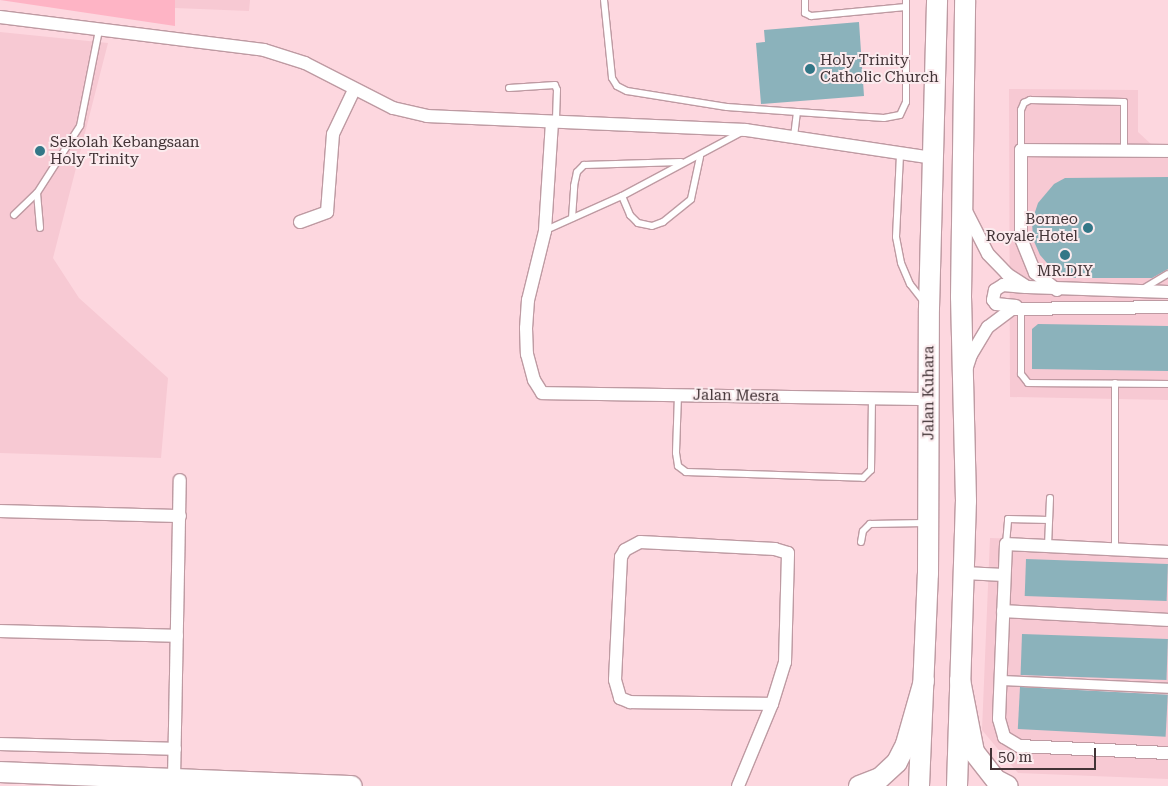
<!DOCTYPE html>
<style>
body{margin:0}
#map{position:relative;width:1168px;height:786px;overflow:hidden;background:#fdd7df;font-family:"Roboto Serif",serif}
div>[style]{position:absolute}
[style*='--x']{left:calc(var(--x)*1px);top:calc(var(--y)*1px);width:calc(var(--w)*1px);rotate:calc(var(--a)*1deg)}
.built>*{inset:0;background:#f7c9d3}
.green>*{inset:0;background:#feb4c5}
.building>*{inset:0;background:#8bb2bb;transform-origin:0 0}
.roads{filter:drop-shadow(1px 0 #be9aa2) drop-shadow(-1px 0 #be9aa2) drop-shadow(0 1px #be9aa2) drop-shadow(0 -1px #be9aa2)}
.service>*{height:6px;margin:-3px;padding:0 3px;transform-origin:3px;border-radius:3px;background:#fff}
.pedestrian>*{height:9px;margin:-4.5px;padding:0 4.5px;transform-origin:4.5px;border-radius:4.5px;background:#fff}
.minor>*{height:12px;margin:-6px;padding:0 6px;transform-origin:6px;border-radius:6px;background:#fff}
.primary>*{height:20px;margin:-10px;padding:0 10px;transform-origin:10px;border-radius:10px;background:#fff}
.trunk>*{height:20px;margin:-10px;padding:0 10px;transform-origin:10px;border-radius:10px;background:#fff}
.dots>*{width:14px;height:14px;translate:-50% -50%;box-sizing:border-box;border:2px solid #fbebee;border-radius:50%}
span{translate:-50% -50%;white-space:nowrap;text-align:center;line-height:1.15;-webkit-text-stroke:4px #fbebee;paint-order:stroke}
.poi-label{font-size:15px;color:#423336}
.left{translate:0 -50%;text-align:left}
.right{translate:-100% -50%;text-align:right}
.street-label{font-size:15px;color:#423336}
.scale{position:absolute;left:990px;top:748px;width:106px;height:22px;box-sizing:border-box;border:2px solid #423336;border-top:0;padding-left:6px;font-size:15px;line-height:18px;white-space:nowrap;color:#423336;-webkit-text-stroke:4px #fbebee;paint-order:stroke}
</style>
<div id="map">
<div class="built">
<i style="clip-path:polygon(175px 0,250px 0,249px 11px,175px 8px)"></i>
<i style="clip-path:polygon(0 32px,108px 43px,53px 258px,79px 298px,168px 378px,161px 458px,0 453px)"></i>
<i style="clip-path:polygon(1009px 89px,1138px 90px,1138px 132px,1151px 144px,1168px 144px,1168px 400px,1010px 397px)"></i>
<i style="clip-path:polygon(990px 538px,1168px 545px,1168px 779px,1018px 773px,982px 730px)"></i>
</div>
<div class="green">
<i style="clip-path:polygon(0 0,175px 0,175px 26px)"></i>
</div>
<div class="building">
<i style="clip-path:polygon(859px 22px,864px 96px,761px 104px,756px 43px,765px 42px,764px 30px)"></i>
<i style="clip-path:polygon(1168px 177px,1168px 269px,1152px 278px,1066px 278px,1054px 271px,1040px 255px,1033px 239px,1032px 221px,1038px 203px,1054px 184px,1065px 178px)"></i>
<i style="clip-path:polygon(1038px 324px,1168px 326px,1168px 371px,1032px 369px,1032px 329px)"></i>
<i style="left:1026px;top:559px;width:142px;height:37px;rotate:2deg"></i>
<i style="left:1022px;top:634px;width:146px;height:41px;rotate:2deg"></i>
<i style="left:1020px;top:687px;width:148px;height:42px;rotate:3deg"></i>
</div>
<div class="roads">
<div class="service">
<i style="--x:604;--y:0;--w:78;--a:84.1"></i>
<i style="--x:612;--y:78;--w:9;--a:58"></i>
<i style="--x:617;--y:86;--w:11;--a:27"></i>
<i style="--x:627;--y:91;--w:101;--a:9.1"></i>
<i style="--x:727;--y:107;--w:70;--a:4.1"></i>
<i style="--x:797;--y:112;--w:23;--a:97"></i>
<i style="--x:805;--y:0;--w:13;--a:90"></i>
<i style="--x:805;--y:13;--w:7;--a:27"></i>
<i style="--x:811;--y:16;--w:95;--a:-5.4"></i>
<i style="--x:906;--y:7;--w:7;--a:-90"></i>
<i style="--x:509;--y:88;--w:46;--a:-3.7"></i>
<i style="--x:555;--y:85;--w:5;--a:68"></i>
<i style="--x:557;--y:90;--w:32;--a:92"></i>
<i style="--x:797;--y:112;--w:87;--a:3.9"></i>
<i style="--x:884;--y:118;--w:16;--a:-11"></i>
<i style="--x:900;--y:115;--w:14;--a:-65"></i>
<i style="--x:906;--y:102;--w:95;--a:-90"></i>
<i style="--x:1021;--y:150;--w:40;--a:-90"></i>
<i style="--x:1021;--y:110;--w:8;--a:-67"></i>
<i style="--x:1024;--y:103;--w:7;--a:-27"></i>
<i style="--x:1030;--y:100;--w:94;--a:1.2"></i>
<i style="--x:1124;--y:102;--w:49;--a:90"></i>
<i style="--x:900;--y:155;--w:82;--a:92.8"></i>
<i style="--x:896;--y:237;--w:26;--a:79"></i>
<i style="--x:901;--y:263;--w:23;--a:67"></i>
<i style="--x:910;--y:284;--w:24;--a:52"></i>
<i style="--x:37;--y:193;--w:35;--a:85"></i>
<i style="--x:622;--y:196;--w:21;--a:67"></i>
<i style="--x:630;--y:215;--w:11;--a:45"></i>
<i style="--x:638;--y:223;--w:14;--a:12"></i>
<i style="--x:652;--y:226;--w:12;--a:-20"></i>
<i style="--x:663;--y:222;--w:36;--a:-39"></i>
<i style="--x:691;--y:199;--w:43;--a:-77.9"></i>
<i style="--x:14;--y:215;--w:32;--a:-44"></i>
<i style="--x:37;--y:193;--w:80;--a:-57.3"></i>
<i style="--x:80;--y:126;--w:98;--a:-78.8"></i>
<i style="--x:572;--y:218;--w:32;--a:-86"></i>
<i style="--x:574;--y:186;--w:14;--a:-78"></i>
<i style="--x:577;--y:172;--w:10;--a:-45"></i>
<i style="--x:584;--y:165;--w:97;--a:-1.8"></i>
<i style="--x:546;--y:230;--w:83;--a:-24.1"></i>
<i style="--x:622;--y:196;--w:136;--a:-28.1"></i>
<i style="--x:1141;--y:290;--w:31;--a:-31"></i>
<i style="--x:1021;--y:308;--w:66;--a:90"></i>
<i style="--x:1021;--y:374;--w:11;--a:52"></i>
<i style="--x:1028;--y:383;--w:140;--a:0.4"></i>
<i style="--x:1115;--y:383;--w:166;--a:90"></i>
<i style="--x:678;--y:395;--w:58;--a:92"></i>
<i style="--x:676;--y:453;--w:13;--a:81"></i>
<i style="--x:678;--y:466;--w:10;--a:37"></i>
<i style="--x:686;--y:472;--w:177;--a:1.9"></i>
<i style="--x:863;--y:478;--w:11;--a:-45"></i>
<i style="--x:871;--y:470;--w:72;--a:-89.2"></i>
<i style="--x:861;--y:542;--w:11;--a:-80"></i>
<i style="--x:863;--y:531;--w:10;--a:-45"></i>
<i style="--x:870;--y:524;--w:55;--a:-1"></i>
<i style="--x:1006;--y:544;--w:25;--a:-85"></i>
<i style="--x:1008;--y:519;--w:41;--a:1.4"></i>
<i style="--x:1048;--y:546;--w:48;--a:-87.6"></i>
</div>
<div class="pedestrian">
<i style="--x:1001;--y:680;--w:167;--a:2.7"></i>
</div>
<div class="minor">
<i style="--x:0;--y:17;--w:266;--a:7.1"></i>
<i style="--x:264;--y:50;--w:43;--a:17.6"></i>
<i style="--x:305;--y:63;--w:99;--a:27.1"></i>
<i style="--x:393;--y:108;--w:35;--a:13"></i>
<i style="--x:427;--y:116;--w:319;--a:2.5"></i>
<i style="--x:746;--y:130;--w:189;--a:8.5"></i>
<i style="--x:552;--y:122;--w:109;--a:93.7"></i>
<i style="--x:545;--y:231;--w:71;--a:103.8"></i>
<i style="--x:528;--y:300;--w:28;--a:94"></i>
<i style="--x:526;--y:328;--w:26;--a:88"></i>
<i style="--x:527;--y:354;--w:27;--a:75"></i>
<i style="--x:534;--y:380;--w:15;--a:58"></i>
<i style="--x:542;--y:393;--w:387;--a:0.9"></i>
<i style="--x:966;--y:211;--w:48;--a:62.9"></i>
<i style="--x:988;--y:254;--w:28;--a:46"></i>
<i style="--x:1007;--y:274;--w:24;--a:33"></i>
<i style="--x:1027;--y:287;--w:141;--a:2"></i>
<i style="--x:300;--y:222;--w:29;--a:-20"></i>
<i style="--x:327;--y:212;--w:78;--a:-85.6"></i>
<i style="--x:333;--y:134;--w:49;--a:-64.5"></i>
<i style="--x:1057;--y:290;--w:28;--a:-142"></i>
<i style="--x:1035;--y:273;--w:37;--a:-112"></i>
<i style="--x:1021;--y:239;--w:89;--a:-90"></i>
<i style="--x:1021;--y:150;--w:147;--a:0.4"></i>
<i style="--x:1016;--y:306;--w:20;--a:-174"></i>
<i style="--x:996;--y:304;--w:5;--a:-127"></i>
<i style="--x:993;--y:300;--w:10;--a:-79"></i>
<i style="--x:995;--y:290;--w:9;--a:-32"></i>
<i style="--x:1003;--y:285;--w:22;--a:5"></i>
<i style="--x:967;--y:367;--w:13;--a:-72"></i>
<i style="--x:971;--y:355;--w:33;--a:-59"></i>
<i style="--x:988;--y:327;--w:30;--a:-37"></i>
<i style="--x:1012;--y:309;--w:156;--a:-0.7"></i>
<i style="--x:0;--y:511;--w:180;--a:1.6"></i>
<i style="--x:1168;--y:552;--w:162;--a:-177.2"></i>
<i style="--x:1006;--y:544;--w:175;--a:92.3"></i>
<i style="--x:999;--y:719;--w:19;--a:74"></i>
<i style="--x:1004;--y:737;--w:17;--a:31"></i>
<i style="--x:1019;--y:746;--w:149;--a:2.7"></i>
<i style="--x:964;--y:573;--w:40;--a:2.9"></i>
<i style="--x:1003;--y:611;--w:165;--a:3.1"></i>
<i style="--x:0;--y:631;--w:177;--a:1.6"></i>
<i style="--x:0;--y:744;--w:175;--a:1.6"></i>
<i style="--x:174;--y:779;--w:299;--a:-88.9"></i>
<i style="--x:738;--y:786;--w:89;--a:-67.5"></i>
<i style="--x:772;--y:704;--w:44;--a:-72.8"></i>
<i style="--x:785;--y:662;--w:109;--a:-88.4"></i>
<i style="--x:788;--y:553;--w:14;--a:-163"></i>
<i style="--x:775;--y:549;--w:135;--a:-177"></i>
<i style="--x:640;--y:542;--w:17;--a:152"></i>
<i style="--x:625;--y:550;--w:8;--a:120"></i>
<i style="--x:621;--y:557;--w:123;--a:92.8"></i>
<i style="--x:615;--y:680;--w:19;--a:74"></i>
<i style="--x:620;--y:698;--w:11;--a:22"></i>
<i style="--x:630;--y:702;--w:142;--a:0.8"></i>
</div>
<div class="primary">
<i style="--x:919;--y:786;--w:212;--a:-87.6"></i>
<i style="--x:928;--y:574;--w:266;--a:-89.8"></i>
<i style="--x:929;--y:308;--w:308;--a:-88.5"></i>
<i style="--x:957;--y:786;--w:285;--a:-88.2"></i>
<i style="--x:966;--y:501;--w:204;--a:-91.4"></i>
<i style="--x:961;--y:297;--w:297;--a:-89.2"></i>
</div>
<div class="trunk">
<i style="--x:960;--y:680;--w:73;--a:79"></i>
<i style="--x:974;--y:752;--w:36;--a:52"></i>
<i style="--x:996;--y:780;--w:13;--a:27"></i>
<i style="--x:0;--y:772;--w:352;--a:2.3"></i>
<i style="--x:859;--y:786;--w:22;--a:-21"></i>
<i style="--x:880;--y:778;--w:23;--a:-43"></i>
<i style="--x:897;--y:762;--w:20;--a:-63"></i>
<i style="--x:906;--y:744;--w:66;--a:-74.1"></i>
</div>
</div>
<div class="dots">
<i style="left:810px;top:69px;background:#337787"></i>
<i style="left:40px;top:151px;background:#337787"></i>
<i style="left:1088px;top:228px;background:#337787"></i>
<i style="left:1065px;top:255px;background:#337787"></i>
</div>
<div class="poi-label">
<span class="left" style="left:820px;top:69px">Holy Trinity<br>Catholic Church</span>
<span class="left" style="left:50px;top:151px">Sekolah Kebangsaan<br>Holy Trinity</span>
<span class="right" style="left:1078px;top:228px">Borneo<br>Royale Hotel</span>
<span style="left:1065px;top:272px">MR.DIY</span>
</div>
<div class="street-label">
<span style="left:929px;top:393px;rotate:-90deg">Jalan Kuhara</span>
<span style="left:736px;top:396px;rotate:1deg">Jalan Mesra</span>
</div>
<div class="scale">50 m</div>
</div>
